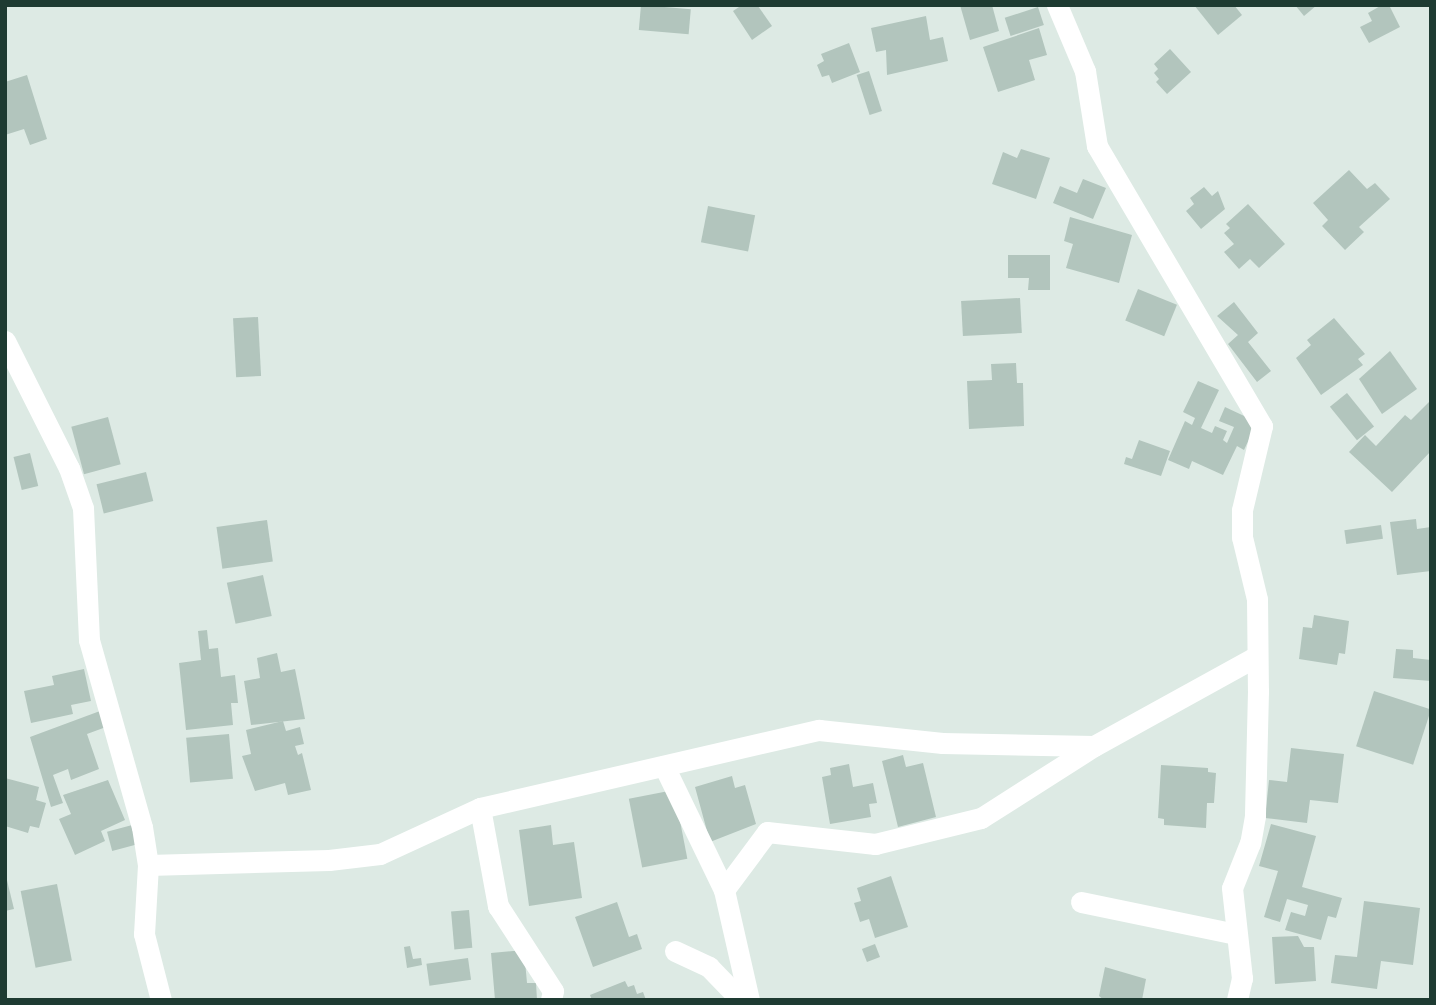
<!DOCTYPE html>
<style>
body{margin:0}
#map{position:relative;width:1436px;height:1005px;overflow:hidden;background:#ddeae4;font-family:Raleway,sans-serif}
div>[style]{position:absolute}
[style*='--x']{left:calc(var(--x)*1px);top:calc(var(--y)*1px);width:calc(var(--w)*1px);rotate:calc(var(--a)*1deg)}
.building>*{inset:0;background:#b2c5bd;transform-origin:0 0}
.minor>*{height:21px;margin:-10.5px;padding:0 10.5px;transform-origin:10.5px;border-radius:10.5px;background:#fff}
span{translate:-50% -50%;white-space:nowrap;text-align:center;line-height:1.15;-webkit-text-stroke:5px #eef7f2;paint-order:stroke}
.frame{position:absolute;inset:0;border:7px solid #1e3b32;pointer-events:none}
</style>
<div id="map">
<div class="building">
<i style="left:641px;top:5px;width:50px;height:25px;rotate:5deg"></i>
<i style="clip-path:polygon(742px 5px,758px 6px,772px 26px,752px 40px,733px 11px)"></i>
<i style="clip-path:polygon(960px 5px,992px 5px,999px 31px,970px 40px)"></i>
<i style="clip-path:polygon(1194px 5px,1234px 5px,1242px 15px,1218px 35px)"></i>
<i style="clip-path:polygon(1295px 5px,1317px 5px,1304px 16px)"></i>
<i style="clip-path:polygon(1382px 5px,1389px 5px,1400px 27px,1369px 43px,1360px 27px,1372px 21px,1368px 13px)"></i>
<i style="left:1038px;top:7px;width:19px;height:35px;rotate:72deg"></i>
<i style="clip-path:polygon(926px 16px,930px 40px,943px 37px,948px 61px,887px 75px,886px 50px,876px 52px,871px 28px)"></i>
<i style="clip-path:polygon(1039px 28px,1047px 55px,1029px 60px,1035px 80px,998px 92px,983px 47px)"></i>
<i style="clip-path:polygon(849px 43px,860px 72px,832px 83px,829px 75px,822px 77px,817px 65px,824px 61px,821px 54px)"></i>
<i style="clip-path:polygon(1170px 49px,1191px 72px,1167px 94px,1156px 82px,1159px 79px,1154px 73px,1158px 69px,1154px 64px)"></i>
<i style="left:869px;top:71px;width:42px;height:13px;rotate:72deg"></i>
<i style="clip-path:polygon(27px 75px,47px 139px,30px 145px,24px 129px,5px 135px,5px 82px)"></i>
<i style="clip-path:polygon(1021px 149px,1050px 158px,1036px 199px,992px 184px,1003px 152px,1017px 158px)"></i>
<i style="clip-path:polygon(1349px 170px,1367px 189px,1375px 183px,1390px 199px,1359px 227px,1364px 232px,1345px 250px,1322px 226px,1328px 220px,1313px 203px)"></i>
<i style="clip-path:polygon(1083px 179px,1106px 188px,1093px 219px,1053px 203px,1060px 186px,1077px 193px)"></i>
<i style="clip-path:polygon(1204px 187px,1212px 196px,1218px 191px,1225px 209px,1201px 229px,1186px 211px,1194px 204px,1190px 198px)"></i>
<i style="clip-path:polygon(1248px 204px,1285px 244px,1259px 268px,1250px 259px,1239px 269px,1224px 252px,1234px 244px,1224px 233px,1230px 228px,1226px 224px)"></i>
<i style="left:708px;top:206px;width:48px;height:37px;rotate:11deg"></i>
<i style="clip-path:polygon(1070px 217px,1132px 235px,1119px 283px,1066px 268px,1073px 244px,1064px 241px)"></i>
<i style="clip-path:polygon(1008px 255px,1050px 255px,1050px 290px,1028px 290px,1029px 278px,1008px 278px)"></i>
<i style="left:1138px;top:289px;width:42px;height:34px;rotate:22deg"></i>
<i style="left:1020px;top:298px;width:35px;height:59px;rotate:87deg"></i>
<i style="clip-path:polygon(1234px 302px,1258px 333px,1248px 342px,1271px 371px,1257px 382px,1228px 344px,1238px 335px,1217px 316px)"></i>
<i style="left:258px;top:317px;width:59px;height:25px;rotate:87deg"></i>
<i style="clip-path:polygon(1334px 318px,1365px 354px,1358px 359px,1363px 365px,1321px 395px,1296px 358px,1311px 345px,1307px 340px)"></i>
<i style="clip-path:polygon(1390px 351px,1417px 389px,1382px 414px,1359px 379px)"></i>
<i style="clip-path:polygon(1016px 363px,1017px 383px,1023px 383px,1024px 426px,969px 429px,967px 381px,992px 380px,991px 364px)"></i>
<i style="clip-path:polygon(1198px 381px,1219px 390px,1201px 428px,1212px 433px,1215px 426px,1227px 431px,1223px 440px,1227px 443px,1234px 427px,1219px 421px,1225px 407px,1257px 422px,1244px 450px,1237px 446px,1223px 475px,1192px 461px,1189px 469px,1168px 460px,1185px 421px,1192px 425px,1195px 418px,1183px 412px)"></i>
<i style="left:1347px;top:393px;width:43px;height:22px;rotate:51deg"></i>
<i style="clip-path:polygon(1431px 400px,1431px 451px,1392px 492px,1349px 452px,1365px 435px,1376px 446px,1405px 415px,1411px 420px)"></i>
<i style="left:108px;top:417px;width:49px;height:38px;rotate:75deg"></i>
<i style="clip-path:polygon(1139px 440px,1170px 451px,1161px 476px,1124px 464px,1126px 457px,1132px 459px)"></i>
<i style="left:30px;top:453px;width:34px;height:17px;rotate:76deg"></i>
<i style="left:146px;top:472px;width:30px;height:51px;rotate:76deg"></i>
<i style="clip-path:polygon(1416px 519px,1417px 529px,1431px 527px,1431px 571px,1397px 575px,1390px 522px)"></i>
<i style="left:267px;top:520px;width:42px;height:51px;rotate:82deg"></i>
<i style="left:1381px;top:525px;width:14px;height:37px;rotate:82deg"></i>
<i style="left:263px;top:575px;width:42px;height:37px;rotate:78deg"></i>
<i style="clip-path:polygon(1314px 615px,1349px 621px,1345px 654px,1339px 653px,1337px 665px,1299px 659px,1303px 627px,1312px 628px)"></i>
<i style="clip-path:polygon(207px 630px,209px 649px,218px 648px,221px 677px,235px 675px,238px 703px,231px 703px,233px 725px,186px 730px,179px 663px,201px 660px,198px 631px)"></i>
<i style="clip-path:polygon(1396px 649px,1413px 650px,1413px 658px,1431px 660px,1431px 681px,1393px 678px)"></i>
<i style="clip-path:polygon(277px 653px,281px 672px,295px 669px,305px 719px,251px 725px,244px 681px,260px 678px,257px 658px)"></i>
<i style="clip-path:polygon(84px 669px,91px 701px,71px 705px,73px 714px,31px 723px,24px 691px,54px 685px,52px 676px)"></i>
<i style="left:1374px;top:691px;width:60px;height:58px;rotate:18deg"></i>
<i style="clip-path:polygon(100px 711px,106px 727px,87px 734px,99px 769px,71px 780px,68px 769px,53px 775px,63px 803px,51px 807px,30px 737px)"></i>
<i style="clip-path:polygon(283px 721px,286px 731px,300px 727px,304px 744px,295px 746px,298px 755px,302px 753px,311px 790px,288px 795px,285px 783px,255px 791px,242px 756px,251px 754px,246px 730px)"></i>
<i style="left:229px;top:734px;width:45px;height:43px;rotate:85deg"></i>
<i style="clip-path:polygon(1291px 748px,1344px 754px,1338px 803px,1310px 800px,1307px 823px,1265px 818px,1269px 780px,1287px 782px)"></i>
<i style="clip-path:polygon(903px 755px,906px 767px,923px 763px,936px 817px,898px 827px,882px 761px)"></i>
<i style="clip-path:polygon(849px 764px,853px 787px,873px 783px,877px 803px,869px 804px,871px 817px,830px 824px,822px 777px,831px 775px,830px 768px)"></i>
<i style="clip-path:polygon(1161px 765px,1208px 768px,1208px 772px,1216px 773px,1214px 803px,1207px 803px,1206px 828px,1164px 825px,1164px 819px,1158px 818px)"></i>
<i style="clip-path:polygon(732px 776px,735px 788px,745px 785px,756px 824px,710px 842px,695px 787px)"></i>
<i style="clip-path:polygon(5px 778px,39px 787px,36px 800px,46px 803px,39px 828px,30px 826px,28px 833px,5px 826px)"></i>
<i style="clip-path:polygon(108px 780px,125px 820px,101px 831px,105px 841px,75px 855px,59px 819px,71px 814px,63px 795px)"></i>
<i style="left:674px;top:790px;width:70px;height:46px;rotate:79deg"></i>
<i style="left:136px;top:824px;width:20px;height:30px;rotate:75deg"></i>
<i style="clip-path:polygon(1271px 824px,1316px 836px,1302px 887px,1342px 898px,1336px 918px,1328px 916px,1321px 940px,1285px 930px,1291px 912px,1305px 916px,1308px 905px,1287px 899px,1280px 922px,1264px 917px,1278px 871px,1259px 866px)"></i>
<i style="clip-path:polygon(551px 825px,553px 845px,574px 842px,582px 898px,529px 906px,519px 830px)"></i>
<i style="clip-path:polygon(5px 872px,14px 909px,5px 911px)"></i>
<i style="clip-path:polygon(891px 876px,908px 927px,875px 938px,869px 919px,860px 922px,854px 903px,861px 901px,857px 888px)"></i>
<i style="left:57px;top:884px;width:78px;height:37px;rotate:79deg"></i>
<i style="clip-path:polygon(1364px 901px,1420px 908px,1413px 965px,1381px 961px,1377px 989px,1331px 983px,1335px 955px,1357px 957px)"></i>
<i style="clip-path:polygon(617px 902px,629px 937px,637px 934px,642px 949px,593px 967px,575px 917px)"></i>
<i style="left:469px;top:910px;width:38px;height:18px;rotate:85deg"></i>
<i style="clip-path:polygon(1298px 936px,1304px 947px,1314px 947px,1316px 981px,1275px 984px,1272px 937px)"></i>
<i style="left:875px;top:944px;width:14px;height:14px;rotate:69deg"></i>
<i style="clip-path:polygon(410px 946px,413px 959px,421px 958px,422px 965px,407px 968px,404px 947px)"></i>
<i style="clip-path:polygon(524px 950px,527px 983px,536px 983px,537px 1000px,495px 1000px,491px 953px)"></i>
<i style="left:468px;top:958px;width:22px;height:42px;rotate:82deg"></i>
<i style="clip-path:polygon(1105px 967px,1146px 979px,1142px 1000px,1104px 1000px,1099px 996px)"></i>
<i style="clip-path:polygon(625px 981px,628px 987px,634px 985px,637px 994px,643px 992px,646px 1000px,592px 1000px,590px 995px)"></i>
</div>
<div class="minor">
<i style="--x:1057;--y:5;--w:72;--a:67"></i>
<i style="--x:1085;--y:71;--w:76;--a:80.9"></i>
<i style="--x:1097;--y:146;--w:325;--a:59.5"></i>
<i style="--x:1262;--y:426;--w:86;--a:103.4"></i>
<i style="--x:1242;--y:510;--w:27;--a:90"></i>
<i style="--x:1242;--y:537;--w:64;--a:76.4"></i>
<i style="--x:1257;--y:599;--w:92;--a:89.4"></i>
<i style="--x:1258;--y:691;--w:125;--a:91.4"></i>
<i style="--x:1255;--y:816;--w:27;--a:100"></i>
<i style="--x:1250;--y:843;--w:48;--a:111.8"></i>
<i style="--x:1232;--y:888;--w:91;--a:83.7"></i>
<i style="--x:1242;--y:978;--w:23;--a:103"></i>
<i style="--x:5;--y:341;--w:142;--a:63.3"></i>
<i style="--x:69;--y:468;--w:42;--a:70.7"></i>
<i style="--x:83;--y:508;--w:132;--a:87.4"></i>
<i style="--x:89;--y:640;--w:194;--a:74.2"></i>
<i style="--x:142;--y:827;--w:38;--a:81"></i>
<i style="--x:148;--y:865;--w:69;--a:93.3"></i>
<i style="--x:144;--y:934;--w:68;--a:75.6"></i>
<i style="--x:664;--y:766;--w:138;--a:64.2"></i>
<i style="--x:480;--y:808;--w:100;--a:79.6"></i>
<i style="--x:498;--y:906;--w:101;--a:57.1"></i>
<i style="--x:553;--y:991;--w:9;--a:103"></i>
<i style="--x:148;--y:865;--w:181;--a:-1.6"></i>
<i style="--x:329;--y:860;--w:51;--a:-6.7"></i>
<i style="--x:380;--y:854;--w:110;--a:-24.7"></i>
<i style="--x:480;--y:808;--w:348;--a:-13"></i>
<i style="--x:819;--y:730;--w:124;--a:6"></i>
<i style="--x:942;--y:743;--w:152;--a:1.1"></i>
<i style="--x:1094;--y:746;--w:186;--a:-28.9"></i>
<i style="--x:1081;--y:902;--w:158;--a:11.7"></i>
<i style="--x:675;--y:951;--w:38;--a:25"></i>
<i style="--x:709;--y:967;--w:46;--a:45.9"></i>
<i style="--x:749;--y:1000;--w:113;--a:-102.8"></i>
<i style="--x:724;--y:890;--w:72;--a:-53.4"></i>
<i style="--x:767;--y:832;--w:109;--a:6.3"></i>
<i style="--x:875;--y:844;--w:109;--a:-13.8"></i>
<i style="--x:981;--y:818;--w:134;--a:-32.5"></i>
</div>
<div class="frame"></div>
</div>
